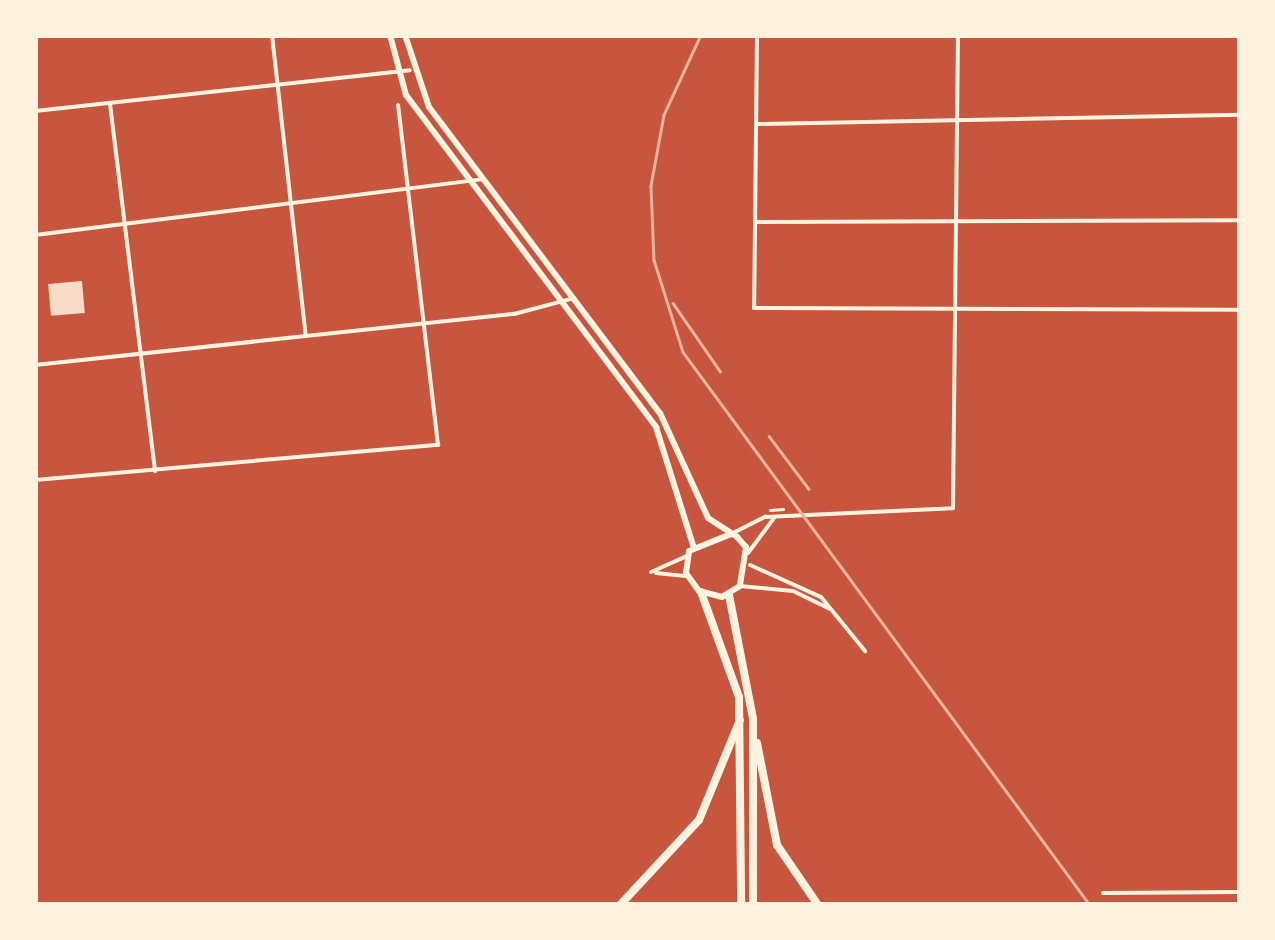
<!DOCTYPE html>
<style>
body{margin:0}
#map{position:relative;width:1275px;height:940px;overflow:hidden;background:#c8553d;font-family:"Space Grotesk",sans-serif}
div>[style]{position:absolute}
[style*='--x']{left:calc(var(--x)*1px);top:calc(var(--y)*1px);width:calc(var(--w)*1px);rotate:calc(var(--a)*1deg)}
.building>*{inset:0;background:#f7dbc8;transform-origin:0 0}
.path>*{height:2.5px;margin:-1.25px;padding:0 1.25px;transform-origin:1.25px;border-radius:1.25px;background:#fff3e0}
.minor>*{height:4px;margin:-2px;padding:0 2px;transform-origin:2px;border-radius:2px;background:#fff3e0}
.secondary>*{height:6px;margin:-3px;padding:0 3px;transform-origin:3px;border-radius:3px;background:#fff3e0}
.motorway>*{height:8px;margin:-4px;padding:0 4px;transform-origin:4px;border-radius:4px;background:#fff3e0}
.rail>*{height:2.5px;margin:-1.25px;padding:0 1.25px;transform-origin:1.25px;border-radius:1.25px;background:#e9b49f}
span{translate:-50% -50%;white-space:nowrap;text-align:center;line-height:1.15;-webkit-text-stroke:8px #fff3e0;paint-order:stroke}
.frame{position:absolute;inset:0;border:38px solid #fff3e0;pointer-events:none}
</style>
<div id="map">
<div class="building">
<i style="left:82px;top:281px;width:32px;height:34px;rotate:85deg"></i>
</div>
<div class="path">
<i style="--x:770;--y:510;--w:13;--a:-4"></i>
</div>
<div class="minor">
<i style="--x:272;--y:35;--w:303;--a:83.6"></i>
<i style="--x:757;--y:35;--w:273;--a:90.6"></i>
<i style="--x:754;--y:308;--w:486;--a:0.2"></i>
<i style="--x:110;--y:104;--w:370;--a:83"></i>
<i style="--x:35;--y:111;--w:377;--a:-6.2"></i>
<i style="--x:756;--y:124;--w:484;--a:-1.1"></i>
<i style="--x:755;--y:222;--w:485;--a:-0.2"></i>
<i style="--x:35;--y:235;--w:452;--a:-7.1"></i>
<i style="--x:35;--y:365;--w:482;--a:-6.1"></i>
<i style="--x:514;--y:314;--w:62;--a:-14.9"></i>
<i style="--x:35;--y:480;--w:405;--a:-5"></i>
<i style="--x:438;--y:445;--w:342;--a:-96.7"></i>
<i style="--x:733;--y:533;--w:36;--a:-27"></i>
<i style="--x:765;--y:517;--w:188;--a:-2.7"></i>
<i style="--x:953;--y:508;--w:473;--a:-89.4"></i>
<i style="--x:748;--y:553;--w:44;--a:-53.4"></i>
<i style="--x:750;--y:565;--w:78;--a:24.3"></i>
<i style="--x:821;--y:597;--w:70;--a:50.8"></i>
<i style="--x:651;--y:572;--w:39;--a:-24"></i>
<i style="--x:656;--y:573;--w:30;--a:6"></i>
<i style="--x:740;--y:586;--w:53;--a:5.4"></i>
<i style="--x:793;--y:591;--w:41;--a:25.9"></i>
<i style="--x:1103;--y:893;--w:137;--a:-0.4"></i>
</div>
<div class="secondary">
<i style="--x:390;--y:35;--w:62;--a:75.1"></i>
<i style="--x:406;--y:95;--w:416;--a:53"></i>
<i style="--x:656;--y:427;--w:124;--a:72.6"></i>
<i style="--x:405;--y:35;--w:76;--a:71.6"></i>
<i style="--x:429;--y:107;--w:383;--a:53"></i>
<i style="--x:660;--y:413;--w:115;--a:65.4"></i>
<i style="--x:708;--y:518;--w:35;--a:33"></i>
<i style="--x:737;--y:537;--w:13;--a:48"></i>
<i style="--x:746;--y:547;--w:39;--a:99"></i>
<i style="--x:740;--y:586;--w:21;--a:149"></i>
<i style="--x:722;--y:597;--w:24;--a:-165"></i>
<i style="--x:699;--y:591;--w:22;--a:-126"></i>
<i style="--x:686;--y:573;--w:22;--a:-82"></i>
<i style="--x:689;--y:551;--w:45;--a:-22"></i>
</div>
<div class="motorway">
<i style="--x:701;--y:592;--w:112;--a:70.1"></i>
<i style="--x:739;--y:697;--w:208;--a:89.4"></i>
<i style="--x:729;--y:595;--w:126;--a:79"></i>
<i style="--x:753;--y:719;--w:186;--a:90"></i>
<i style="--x:757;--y:743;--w:104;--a:78.9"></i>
<i style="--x:777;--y:845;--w:73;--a:55.7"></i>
<i style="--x:620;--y:905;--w:116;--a:-47.1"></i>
<i style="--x:699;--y:820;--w:108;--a:-67.7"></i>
</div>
<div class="rail">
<i style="--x:701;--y:35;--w:88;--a:114.8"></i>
<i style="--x:664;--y:115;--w:72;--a:100.4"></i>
<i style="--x:651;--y:186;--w:74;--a:87.7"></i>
<i style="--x:654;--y:260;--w:96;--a:72.5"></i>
<i style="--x:683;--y:352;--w:687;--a:53.65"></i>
<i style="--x:673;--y:303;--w:83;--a:55.3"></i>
<i style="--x:769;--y:436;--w:66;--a:53"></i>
</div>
<div class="frame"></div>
</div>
